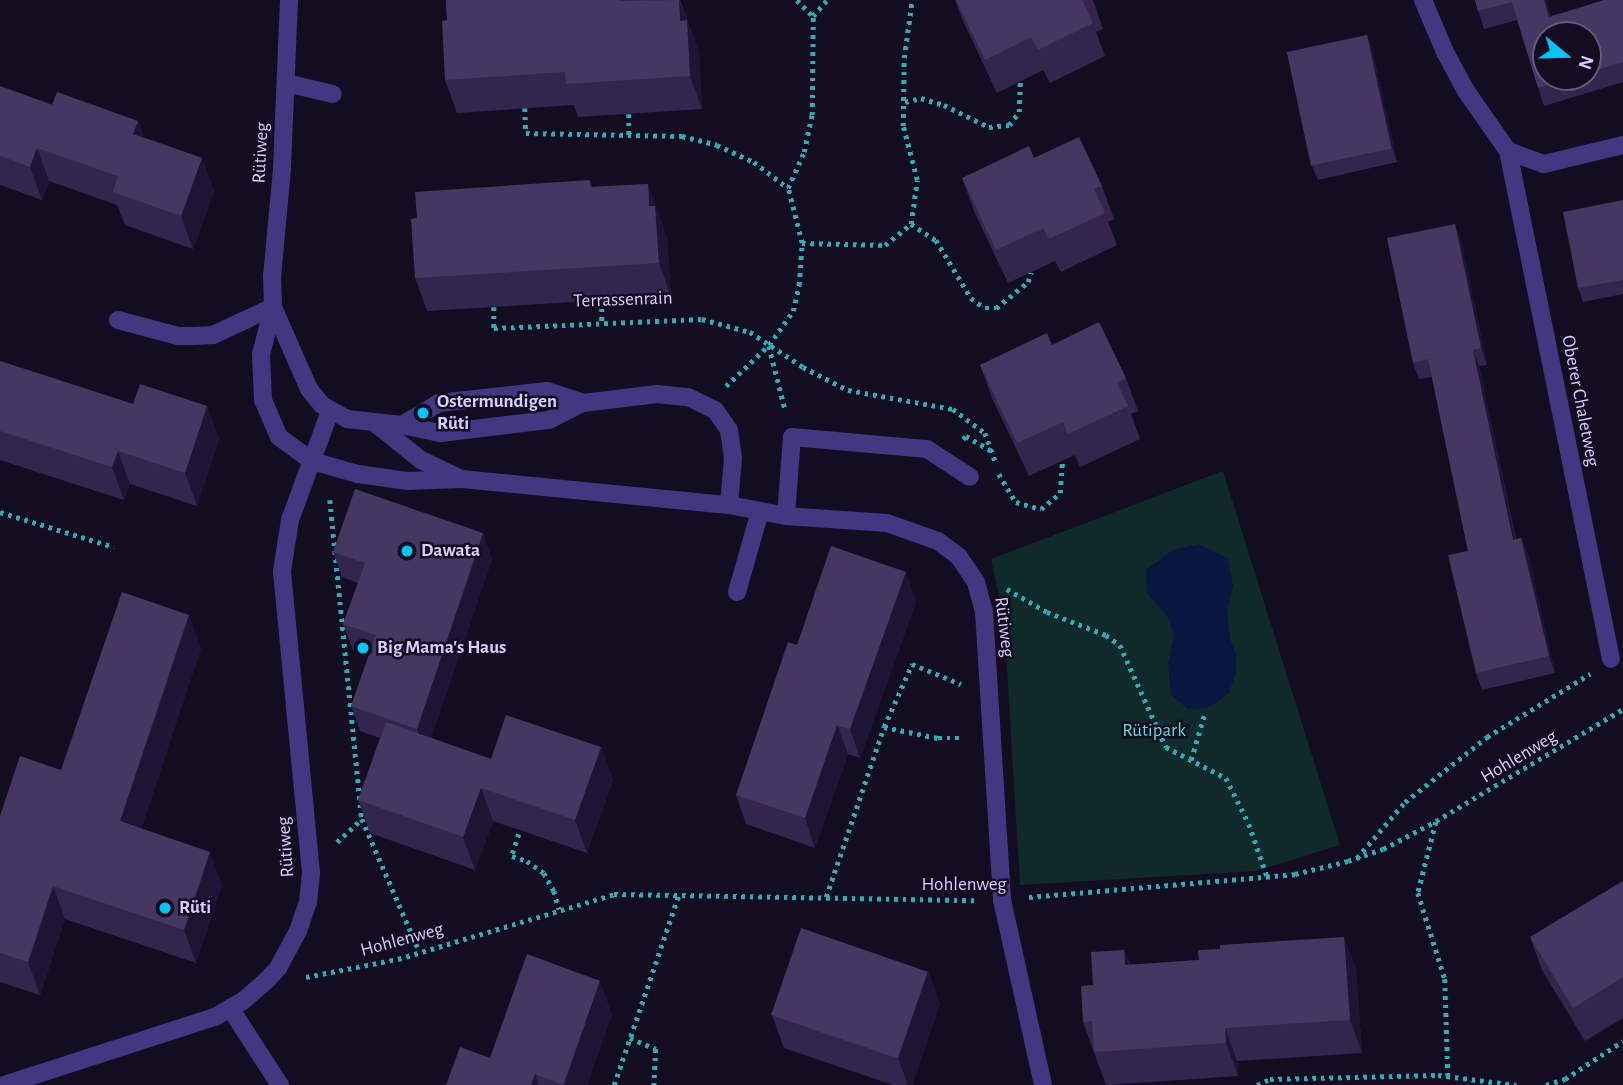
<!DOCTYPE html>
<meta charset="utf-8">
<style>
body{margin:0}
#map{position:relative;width:1623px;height:1085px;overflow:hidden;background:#130d21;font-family:"Alegreya Sans",sans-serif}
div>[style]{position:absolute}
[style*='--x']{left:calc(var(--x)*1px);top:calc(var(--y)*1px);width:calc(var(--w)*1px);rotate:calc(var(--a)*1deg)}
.green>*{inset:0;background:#10292b}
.water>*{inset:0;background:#09163f}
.path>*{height:4.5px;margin-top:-2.25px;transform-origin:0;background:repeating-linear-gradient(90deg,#2caeb4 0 3.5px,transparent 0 8.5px)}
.minor>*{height:18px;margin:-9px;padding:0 9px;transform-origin:9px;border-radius:9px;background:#423781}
.wall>*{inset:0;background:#32264f}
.shaded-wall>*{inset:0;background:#1e1435}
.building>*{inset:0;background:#443862;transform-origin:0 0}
.dots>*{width:19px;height:19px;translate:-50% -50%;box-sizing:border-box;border:4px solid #130d21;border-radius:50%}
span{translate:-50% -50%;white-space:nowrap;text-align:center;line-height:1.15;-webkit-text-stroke:5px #130d21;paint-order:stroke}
.street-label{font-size:19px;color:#d8cdff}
.poi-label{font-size:19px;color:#d8cdff;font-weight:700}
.left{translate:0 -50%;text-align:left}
.park-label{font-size:19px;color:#58e0cd}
.north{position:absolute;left:1532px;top:21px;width:70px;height:70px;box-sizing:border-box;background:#130d21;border:2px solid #625a7a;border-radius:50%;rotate:109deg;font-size:19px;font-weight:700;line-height:28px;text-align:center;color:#d8cdff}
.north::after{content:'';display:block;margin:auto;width:24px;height:32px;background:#00c5f8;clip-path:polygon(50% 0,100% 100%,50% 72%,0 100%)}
</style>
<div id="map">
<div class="green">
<i style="clip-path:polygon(1223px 471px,1340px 845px,1256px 871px,1020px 885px,1004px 618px,991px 559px)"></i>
</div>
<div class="water">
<i style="clip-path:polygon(1198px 544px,1228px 558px,1233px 586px,1227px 612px,1230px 639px,1236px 654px,1236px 672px,1229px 693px,1210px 707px,1188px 709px,1171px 695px,1168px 664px,1174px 635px,1167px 616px,1147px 593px,1146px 570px,1173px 550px)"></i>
</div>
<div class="path">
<i style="--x:797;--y:0;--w:23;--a:45"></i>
<i style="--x:905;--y:102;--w:16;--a:-14"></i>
<i style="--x:921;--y:98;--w:24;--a:17"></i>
<i style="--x:944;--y:105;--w:50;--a:26.1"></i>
<i style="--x:989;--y:127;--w:20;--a:-6"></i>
<i style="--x:1009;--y:125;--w:16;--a:-52"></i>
<i style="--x:1019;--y:112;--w:30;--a:-88"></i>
<i style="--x:525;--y:108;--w:25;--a:88"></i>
<i style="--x:526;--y:133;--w:156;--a:1.1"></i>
<i style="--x:682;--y:136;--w:36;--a:14"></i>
<i style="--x:717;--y:145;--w:41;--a:24.7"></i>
<i style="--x:754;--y:162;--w:43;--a:37.4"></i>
<i style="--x:629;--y:114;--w:23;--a:90"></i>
<i style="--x:911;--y:224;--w:30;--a:33"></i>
<i style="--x:936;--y:240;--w:68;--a:58.9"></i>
<i style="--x:971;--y:298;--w:17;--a:36"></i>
<i style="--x:985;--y:308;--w:11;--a:0"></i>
<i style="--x:996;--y:308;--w:41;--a:-39.1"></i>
<i style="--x:1028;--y:282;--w:10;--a:-73"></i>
<i style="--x:802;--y:243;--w:57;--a:-104.3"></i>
<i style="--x:788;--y:188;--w:39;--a:-66"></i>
<i style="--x:804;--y:152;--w:38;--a:-78"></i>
<i style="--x:812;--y:115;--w:99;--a:-89.4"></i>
<i style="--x:813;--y:16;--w:21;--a:-49"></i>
<i style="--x:602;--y:300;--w:22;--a:90"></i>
<i style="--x:494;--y:307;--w:21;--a:90"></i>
<i style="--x:494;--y:328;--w:208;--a:-2.5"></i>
<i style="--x:702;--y:319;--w:50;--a:15.2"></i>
<i style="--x:750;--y:332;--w:64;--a:33.4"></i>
<i style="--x:803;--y:367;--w:51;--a:27.1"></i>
<i style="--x:848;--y:390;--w:107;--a:10.3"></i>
<i style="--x:953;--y:409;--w:40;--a:37"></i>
<i style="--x:985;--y:433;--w:32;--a:70"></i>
<i style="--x:769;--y:346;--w:65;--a:75.7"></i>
<i style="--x:726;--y:386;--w:59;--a:-43.6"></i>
<i style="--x:769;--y:345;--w:42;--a:-54.8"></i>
<i style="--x:793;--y:311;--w:27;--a:-77"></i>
<i style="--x:799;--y:285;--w:42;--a:-85.9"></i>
<i style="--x:802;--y:243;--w:83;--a:1.4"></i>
<i style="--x:885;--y:245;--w:33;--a:-39"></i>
<i style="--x:911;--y:224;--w:44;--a:-82.2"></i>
<i style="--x:917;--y:180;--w:56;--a:-104.5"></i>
<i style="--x:903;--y:126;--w:68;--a:-89.2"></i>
<i style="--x:904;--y:58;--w:59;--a:-82.1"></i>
<i style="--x:963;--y:439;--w:4;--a:-45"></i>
<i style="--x:966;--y:436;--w:32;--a:30"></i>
<i style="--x:999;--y:474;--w:33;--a:59"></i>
<i style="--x:1016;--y:502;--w:26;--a:16"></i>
<i style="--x:1041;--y:509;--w:25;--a:-40"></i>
<i style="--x:1060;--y:493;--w:32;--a:-86"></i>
<i style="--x:330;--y:500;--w:321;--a:84.3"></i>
<i style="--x:362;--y:819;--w:144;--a:66.6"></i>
<i style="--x:0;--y:512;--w:119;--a:17.1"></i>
<i style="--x:1007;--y:589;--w:46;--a:29.9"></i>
<i style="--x:1047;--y:612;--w:63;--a:21.3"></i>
<i style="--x:1106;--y:635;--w:17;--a:36"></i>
<i style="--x:1120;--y:645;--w:112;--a:65.7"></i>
<i style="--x:1166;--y:747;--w:68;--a:27.3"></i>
<i style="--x:1226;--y:778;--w:51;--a:63.4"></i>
<i style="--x:1249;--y:824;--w:55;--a:70.9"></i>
<i style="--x:884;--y:727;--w:55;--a:11.5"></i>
<i style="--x:938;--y:738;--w:25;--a:0"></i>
<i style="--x:1191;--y:760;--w:50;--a:-73.7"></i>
<i style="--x:1436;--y:822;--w:73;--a:104.2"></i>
<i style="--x:1418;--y:893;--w:90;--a:72.6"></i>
<i style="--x:1445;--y:979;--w:97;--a:88.2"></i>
<i style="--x:519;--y:834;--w:23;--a:108"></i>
<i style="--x:512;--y:856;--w:16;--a:18"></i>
<i style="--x:527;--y:861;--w:21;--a:35"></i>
<i style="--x:544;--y:873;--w:21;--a:61"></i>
<i style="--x:554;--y:891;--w:19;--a:74"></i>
<i style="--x:337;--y:842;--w:34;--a:-43"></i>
<i style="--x:1357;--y:858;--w:74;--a:-49.4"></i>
<i style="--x:1405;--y:802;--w:105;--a:-38.4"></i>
<i style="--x:1487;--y:737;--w:121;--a:-31.5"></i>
<i style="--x:826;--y:897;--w:180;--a:-71.2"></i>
<i style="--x:884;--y:727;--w:69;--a:-66"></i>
<i style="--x:912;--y:664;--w:53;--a:22.2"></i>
<i style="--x:1029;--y:897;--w:267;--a:-4.9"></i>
<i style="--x:1295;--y:874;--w:55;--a:-13.8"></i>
<i style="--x:1348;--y:861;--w:37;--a:-19"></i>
<i style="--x:1383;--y:849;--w:60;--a:-27.8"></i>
<i style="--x:1436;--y:821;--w:218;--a:-30.9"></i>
<i style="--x:306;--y:977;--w:94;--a:-11.1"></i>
<i style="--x:398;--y:959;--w:226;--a:-16.7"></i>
<i style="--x:614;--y:894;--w:361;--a:1"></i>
<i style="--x:630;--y:1038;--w:28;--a:23"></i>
<i style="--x:656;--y:1049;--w:36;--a:93"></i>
<i style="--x:614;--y:1085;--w:202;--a:-71.2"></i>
<i style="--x:1257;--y:1085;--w:14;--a:-25"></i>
<i style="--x:1270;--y:1079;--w:168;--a:-1.4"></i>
<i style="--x:1438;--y:1075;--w:79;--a:7.3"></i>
<i style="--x:1546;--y:1085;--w:20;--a:-18"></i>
<i style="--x:1565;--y:1079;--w:69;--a:-33.2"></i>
</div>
<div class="minor">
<i style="--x:289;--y:0;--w:169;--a:92.4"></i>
<i style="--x:282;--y:169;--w:107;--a:95.3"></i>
<i style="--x:272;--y:276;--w:31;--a:88"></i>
<i style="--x:273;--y:307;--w:49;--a:104.3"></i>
<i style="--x:261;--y:354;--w:46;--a:87.5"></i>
<i style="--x:263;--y:400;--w:40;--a:66.6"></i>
<i style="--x:279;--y:437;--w:41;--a:36"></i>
<i style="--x:312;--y:461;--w:48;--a:15.8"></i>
<i style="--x:358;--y:474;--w:49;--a:8.1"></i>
<i style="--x:407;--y:481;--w:55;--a:-2.1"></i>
<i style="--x:462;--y:479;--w:268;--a:5.6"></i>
<i style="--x:729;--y:505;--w:58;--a:10.9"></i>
<i style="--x:786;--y:516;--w:101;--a:4"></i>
<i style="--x:887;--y:523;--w:54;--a:19.4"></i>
<i style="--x:938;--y:541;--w:26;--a:37"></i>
<i style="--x:959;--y:557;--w:30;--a:56"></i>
<i style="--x:976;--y:582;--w:31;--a:75"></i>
<i style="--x:984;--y:612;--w:289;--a:86.4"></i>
<i style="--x:1002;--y:900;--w:189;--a:77.5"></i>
<i style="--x:1423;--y:0;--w:56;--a:67.1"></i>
<i style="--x:1445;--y:52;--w:44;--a:61.7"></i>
<i style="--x:1466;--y:91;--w:73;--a:55"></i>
<i style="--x:1508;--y:151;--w:518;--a:78.54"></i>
<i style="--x:286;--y:83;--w:48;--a:13.2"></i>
<i style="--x:1508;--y:151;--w:38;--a:20"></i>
<i style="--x:1544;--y:164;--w:81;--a:-13.5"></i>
<i style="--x:273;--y:307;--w:90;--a:66.3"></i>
<i style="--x:309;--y:389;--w:21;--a:51"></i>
<i style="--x:322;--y:405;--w:29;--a:29"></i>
<i style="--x:347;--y:419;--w:55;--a:6.2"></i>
<i style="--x:402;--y:425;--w:43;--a:-30.7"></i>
<i style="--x:439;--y:403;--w:109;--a:-6.3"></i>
<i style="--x:547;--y:391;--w:38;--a:18"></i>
<i style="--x:118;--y:320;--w:62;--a:14.9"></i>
<i style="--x:178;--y:336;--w:17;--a:0"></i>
<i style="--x:195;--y:336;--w:18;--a:-3"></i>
<i style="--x:213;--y:335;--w:66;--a:-25"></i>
<i style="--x:376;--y:424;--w:58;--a:38.7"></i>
<i style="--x:421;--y:460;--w:42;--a:25.3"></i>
<i style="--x:402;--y:425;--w:40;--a:12"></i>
<i style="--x:441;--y:433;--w:109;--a:-6.9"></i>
<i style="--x:549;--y:420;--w:38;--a:-27"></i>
<i style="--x:583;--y:403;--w:75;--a:-6.9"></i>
<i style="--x:657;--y:394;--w:31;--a:6"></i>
<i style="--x:688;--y:397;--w:30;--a:26"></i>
<i style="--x:715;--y:410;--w:24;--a:55"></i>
<i style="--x:729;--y:430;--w:28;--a:82"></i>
<i style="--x:733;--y:458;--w:47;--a:94.9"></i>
<i style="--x:786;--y:516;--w:79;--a:-85.7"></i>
<i style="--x:792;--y:437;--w:136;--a:5.1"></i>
<i style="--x:927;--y:449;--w:51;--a:33.1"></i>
<i style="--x:737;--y:592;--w:84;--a:-74.1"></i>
<i style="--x:230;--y:1008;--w:92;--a:57"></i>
<i style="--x:4;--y:1085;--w:222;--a:-17.9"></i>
<i style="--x:215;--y:1017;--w:32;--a:-30"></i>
<i style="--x:243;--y:1001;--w:30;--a:-41"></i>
<i style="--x:266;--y:981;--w:18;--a:-47"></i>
<i style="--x:278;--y:968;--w:42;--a:-61.6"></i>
<i style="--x:298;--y:931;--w:31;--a:-71"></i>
<i style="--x:308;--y:902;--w:29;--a:-84"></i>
<i style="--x:311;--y:873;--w:303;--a:-95.5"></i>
<i style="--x:282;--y:571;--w:52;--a:-81.1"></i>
<i style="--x:290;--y:520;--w:116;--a:-69.8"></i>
</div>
<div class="wall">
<i style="clip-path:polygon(446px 0,680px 0,699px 53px,702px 109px,578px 117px,574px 105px,457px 113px,445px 80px,447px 20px)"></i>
<i style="clip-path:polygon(955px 0,1093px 0,1103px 29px,1096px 32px,1105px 56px,1050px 83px,1043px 70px,997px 93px,963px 21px)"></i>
<i style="clip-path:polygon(evenodd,1475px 0,1546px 0,1551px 16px,1623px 0,1623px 82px,1544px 106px,1517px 20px,1484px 29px,1475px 0,1588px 35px,1588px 77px,1546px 77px,1588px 35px)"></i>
<i style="clip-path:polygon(1367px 35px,1372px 49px,1397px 162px,1318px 180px,1312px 166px)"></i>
<i style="clip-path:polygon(0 86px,202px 158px,214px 191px,193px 249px,125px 225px,117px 205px,49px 181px,42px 200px,0 185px)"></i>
<i style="clip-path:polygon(1034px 158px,1102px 186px,1114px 219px,1108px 222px,1117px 245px,1061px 272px,1055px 261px,1008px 283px,974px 211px,962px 178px)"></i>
<i style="clip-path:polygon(590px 180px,592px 187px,648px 184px,667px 239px,671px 296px,427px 311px,415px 278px,417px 218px)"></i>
<i style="clip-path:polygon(1623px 200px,1623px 294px,1583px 302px,1578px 288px)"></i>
<i style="clip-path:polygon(1455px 224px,1461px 241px,1487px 365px,1479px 366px,1516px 539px,1521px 538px,1528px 555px,1555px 673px,1482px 690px,1476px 673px,1468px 551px,1432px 377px,1419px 379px,1413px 363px)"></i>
<i style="clip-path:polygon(1052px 345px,1126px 378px,1138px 411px,1131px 414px,1140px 439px,1080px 467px,1075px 455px,1029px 476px,992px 398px,980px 365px)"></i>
<i style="clip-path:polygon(0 361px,133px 404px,207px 406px,219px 439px,197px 506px,130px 484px,124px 500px,0 460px)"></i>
<i style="clip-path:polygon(483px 533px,492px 559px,431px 738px,491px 759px,601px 747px,613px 780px,587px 853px,493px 821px,475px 870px,370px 833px,358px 800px,380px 738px,360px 731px,351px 706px,369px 655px,353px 650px,343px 624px,358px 583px,342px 577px,333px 552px)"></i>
<i style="clip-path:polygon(916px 602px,860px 758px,848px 754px,815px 848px,746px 824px,736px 795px,797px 645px)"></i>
<i style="clip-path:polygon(201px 648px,141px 828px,222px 885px,196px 963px,65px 919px,40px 995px,0 982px,0 816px,61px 770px)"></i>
<i style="clip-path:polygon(1623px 881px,1623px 1018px,1585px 1041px,1542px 970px,1530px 937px)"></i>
<i style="clip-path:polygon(1344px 937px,1356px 970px,1362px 1053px,1237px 1061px,1238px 1076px,1106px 1085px,1083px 1022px,1093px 985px,1124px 950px,1130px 965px,1199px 960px,1220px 949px)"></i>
<i style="clip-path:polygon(928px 971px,940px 1004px,912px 1085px,893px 1085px,784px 1048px,772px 1015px)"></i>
<i style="clip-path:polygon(612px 1014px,587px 1085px,446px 1085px,490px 1058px)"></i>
</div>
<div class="shaded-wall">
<i style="clip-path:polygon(679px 0,699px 53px,702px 109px,690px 76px,680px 21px)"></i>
<i style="clip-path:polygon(1544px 0,1546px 0,1556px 35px,1549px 17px)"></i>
<i style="clip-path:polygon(1367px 35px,1372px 49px,1397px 162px,1392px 148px)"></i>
<i style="clip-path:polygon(138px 121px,150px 154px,133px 134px)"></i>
<i style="clip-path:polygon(37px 148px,49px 181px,42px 200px,30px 167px)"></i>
<i style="clip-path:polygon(202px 158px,214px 191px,193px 249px,181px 216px)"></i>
<i style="clip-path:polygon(648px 184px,667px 239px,671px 296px,659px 263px,649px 206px)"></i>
<i style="clip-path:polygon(1455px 224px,1461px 241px,1487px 365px,1481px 348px)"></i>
<i style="clip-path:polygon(1473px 350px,1479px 366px,1519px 557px,1513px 540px)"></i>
<i style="clip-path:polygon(207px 406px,219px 439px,197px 506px,185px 473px)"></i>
<i style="clip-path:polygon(118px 451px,130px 484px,124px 500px,112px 467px)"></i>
<i style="clip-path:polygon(483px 533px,492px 559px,426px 754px,417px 729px)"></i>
<i style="clip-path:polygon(1521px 538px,1528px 555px,1555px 673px,1549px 656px)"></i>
<i style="clip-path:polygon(906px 572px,916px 602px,860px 758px,850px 729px)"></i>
<i style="clip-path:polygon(189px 615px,201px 648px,132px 854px,120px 821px)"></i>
<i style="clip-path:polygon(837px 725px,848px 754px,815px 848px,805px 818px)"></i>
<i style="clip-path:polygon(601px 747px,613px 780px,587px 853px,575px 820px)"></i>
<i style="clip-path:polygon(481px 788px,493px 821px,475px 870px,463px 837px)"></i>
<i style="clip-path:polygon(210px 852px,222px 885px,196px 963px,184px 930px)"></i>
<i style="clip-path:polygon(53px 886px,65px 919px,40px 995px,28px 962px)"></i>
<i style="clip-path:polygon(1344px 937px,1356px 970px,1362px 1053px,1350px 1020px)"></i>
<i style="clip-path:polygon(1124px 950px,1136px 983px,1125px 965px)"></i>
<i style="clip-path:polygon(928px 971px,940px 1004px,912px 1085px,908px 1085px,898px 1058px)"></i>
<i style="clip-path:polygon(600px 981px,612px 1014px,587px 1085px,564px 1085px)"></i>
<i style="clip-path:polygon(1225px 1028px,1237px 1061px,1238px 1076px,1226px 1043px)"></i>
<i style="clip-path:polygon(535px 1074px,539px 1085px,531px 1085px)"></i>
</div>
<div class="building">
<i style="clip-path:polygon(446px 0,621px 0,621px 1px,679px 0,680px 21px,687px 20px,690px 76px,566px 84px,565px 72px,445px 80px,442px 21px,447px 20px)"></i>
<i style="clip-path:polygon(956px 0,1082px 0,1093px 23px,1038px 50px,1031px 37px,985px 60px)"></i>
<i style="clip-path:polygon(1475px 0,1544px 0,1549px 17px,1604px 0,1623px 0,1623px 62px,1588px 73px,1588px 35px,1546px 35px,1546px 77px,1574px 77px,1538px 88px,1512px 2px,1478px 11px)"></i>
<i style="left:1367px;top:35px;width:116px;height:82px;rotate:78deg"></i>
<i style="clip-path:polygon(0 86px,52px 105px,57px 92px,138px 121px,133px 134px,202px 158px,181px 216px,113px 192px,118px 176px,37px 148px,30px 167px,0 156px)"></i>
<i style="clip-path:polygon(1079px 137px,1102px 186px,1094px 189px,1105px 213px,1049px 239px,1043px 228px,996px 250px,962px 178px,1029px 146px,1034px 158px)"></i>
<i style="clip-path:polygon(590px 180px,590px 187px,648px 184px,649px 206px,655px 206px,659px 263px,415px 278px,411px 219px,417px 218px,415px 192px)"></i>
<i style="clip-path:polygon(1623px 200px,1623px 280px,1578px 288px,1563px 212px)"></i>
<i style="clip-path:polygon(1455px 224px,1481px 348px,1473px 350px,1513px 540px,1521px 538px,1549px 656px,1476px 673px,1448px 555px,1468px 551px,1428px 359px,1413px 363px,1387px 238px)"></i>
<i style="clip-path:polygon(1099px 322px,1126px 378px,1117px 383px,1128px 406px,1068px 434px,1063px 422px,1017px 443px,980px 365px,1047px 333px,1052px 345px)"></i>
<i style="clip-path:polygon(0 361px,133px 404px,140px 384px,207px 406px,185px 473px,118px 451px,112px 467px,0 431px)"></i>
<i style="clip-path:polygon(355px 489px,483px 533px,417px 729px,351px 706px,376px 635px,343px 624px,365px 563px,333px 552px)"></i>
<i style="clip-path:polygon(831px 546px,906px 572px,850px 729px,837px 725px,805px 818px,736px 795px,788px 642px,797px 645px)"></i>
<i style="clip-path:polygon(122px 592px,189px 615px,120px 821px,210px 852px,184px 930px,53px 886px,28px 962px,0 953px,0 816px,20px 756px,61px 770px)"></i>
<i style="clip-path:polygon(506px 715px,601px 747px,575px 820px,481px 788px,463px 837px,358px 800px,386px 722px,491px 759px)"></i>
<i style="clip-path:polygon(1623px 881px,1623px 977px,1573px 1008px,1530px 937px)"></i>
<i style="left:801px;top:928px;width:134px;height:92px;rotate:19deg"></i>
<i style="clip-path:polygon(1344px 937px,1350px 1020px,1225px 1028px,1226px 1043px,1094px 1052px,1092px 1021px,1083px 1022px,1081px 986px,1093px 985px,1091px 952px,1124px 950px,1125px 965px,1199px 960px,1198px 950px,1220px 949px,1220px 945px)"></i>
<i style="clip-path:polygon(527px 954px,600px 981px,563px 1085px,535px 1074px,531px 1085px,446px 1085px,460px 1047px,490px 1058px)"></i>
</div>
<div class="dots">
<i style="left:423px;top:413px;background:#00c5f8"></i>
<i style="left:407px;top:551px;background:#00c5f8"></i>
<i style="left:363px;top:648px;background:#00c5f8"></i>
<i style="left:165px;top:908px;background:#00c5f8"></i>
</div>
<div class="street-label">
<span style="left:261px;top:153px;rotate:-87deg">Rütiweg</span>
<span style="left:623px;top:300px;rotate:-2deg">Terrassenrain</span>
<span style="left:1580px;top:401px;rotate:79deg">Oberer Chaletweg</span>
<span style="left:1004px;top:627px;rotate:83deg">Rütiweg</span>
<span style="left:1519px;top:757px;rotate:-31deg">Hohlenweg</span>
<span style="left:286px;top:847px;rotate:-94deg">Rütiweg</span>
<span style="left:964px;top:885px">Hohlenweg</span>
<span style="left:402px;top:940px;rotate:-15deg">Hohlenweg</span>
</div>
<div class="poi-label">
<span class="left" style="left:437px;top:413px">Ostermundigen<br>Rüti</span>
<span class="left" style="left:421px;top:551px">Dawata</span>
<span class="left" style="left:377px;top:648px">Big Mama's Haus</span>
<span class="left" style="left:179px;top:908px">Rüti</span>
</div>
<div class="park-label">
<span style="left:1154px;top:731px">Rütipark</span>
</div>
<div class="north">N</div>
</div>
